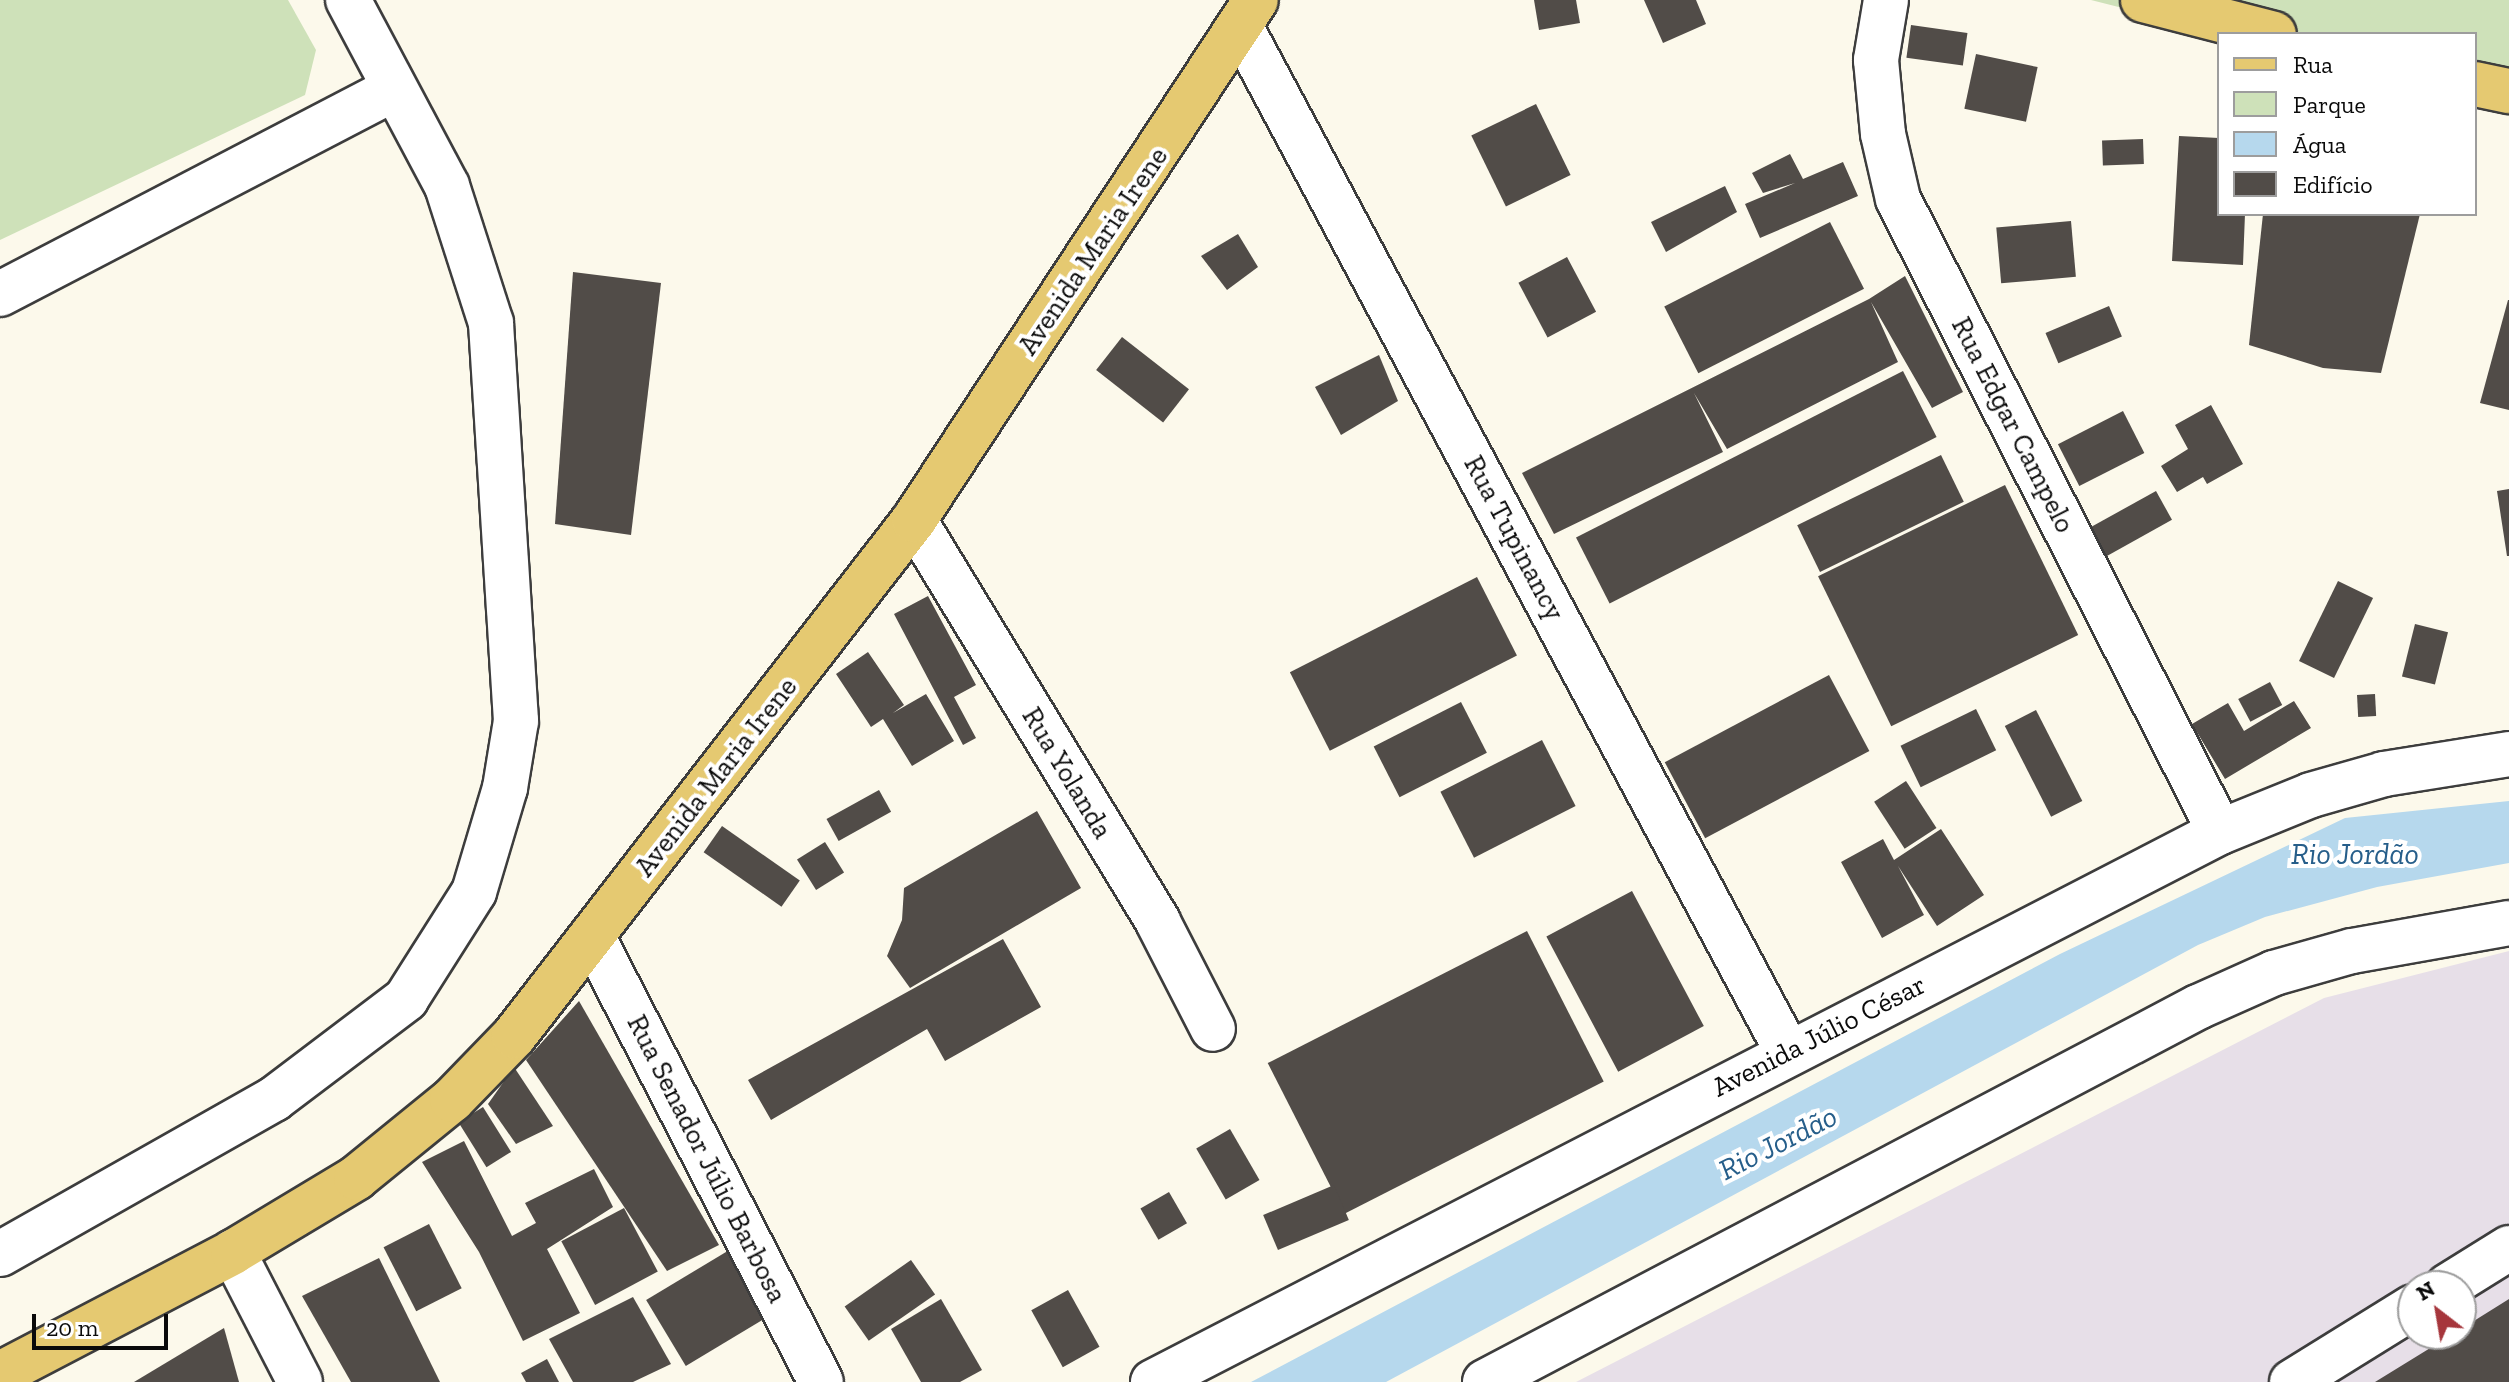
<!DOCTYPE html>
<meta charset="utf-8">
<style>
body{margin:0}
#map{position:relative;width:2509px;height:1382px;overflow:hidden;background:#fcf9eb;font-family:"Zilla Slab",serif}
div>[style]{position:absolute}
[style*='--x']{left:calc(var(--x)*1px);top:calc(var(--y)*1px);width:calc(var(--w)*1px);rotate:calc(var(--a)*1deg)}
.industrial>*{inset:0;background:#e7dfe8}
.green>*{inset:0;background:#cee1b9}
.water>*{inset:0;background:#b6d8ed}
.building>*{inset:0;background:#514c48;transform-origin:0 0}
.roads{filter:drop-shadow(2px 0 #3d3d3d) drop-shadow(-2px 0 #3d3d3d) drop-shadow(0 2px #3d3d3d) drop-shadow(0 -2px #3d3d3d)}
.minor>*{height:44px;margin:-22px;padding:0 22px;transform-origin:22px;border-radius:22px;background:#fff}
.major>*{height:44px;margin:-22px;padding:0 22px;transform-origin:22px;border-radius:22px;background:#e5c971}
span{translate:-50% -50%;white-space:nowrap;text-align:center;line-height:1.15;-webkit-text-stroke:8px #fff;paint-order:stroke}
.street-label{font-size:28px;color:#0a0a0a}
.water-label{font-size:30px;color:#265e8a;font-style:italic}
.legend{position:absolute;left:2217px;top:32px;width:260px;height:184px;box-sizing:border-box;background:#fff;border:2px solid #9d9d9d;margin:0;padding:10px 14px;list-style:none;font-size:24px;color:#0a0a0a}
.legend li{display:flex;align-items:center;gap:16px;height:40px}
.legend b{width:40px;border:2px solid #9d9d9d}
.north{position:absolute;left:2397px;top:1270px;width:80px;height:80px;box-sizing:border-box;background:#fff;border:2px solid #9d9d9d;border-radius:50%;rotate:329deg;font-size:22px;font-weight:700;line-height:32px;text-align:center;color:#0a0a0a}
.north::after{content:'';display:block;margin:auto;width:28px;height:36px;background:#a6363c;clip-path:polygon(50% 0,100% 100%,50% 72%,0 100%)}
.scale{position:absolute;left:32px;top:1314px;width:136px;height:36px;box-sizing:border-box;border:4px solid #0a0a0a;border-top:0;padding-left:10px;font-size:24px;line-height:28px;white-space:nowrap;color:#0a0a0a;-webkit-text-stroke:6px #fff;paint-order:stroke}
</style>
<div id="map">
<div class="industrial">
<i style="clip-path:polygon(evenodd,2509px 951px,2509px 1382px,1576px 1382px,2324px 998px,2509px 951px,2413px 1286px,2461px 1286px,2461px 1334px,2413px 1334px,2413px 1286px)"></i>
</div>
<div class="green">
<i style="clip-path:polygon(0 0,288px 0,316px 50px,305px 95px,0 240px)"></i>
<i style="clip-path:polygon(2091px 0,2509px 0,2509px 67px,2475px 61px,2475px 34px,2225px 34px)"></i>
</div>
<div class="water">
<i style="clip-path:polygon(2509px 801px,2509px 863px,2377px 887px,2265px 917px,2198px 945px,1386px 1382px,1251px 1382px,2060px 954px,2345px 818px)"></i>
</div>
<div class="building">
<i style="clip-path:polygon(1534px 0,1576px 0,1580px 23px,1539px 30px)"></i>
<i style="clip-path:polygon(1644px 0,1696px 0,1706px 24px,1663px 43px)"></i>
<i style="left:1911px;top:25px;width:57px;height:33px;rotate:8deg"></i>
<i style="left:1976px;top:54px;width:63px;height:56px;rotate:12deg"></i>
<i style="left:1536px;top:104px;width:79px;height:72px;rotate:64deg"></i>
<i style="clip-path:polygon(2179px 136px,2219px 138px,2219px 214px,2245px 214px,2243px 265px,2172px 261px)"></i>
<i style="left:2143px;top:139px;width:25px;height:41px;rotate:88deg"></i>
<i style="clip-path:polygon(1790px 154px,1803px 179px,1843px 162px,1858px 196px,1760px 238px,1745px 204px,1795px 183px,1763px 193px,1752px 173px)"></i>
<i style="clip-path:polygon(1725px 186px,1737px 212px,1666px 252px,1651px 222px)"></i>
<i style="clip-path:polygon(2263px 214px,2420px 214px,2381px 373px,2323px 368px,2249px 345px)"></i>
<i style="left:2071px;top:221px;width:56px;height:75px;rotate:85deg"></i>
<i style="left:1830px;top:222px;width:75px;height:186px;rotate:63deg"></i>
<i style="clip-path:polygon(1238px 234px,1258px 267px,1227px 290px,1201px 256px)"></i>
<i style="left:1567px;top:257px;width:62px;height:55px;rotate:62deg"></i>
<i style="clip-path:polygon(573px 272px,661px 283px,631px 535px,555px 524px)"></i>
<i style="clip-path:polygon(1905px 276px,1963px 392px,1932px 408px,1871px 302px,1898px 362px,1727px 449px,1694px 393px,1723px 452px,1554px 534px,1522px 473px,1869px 299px)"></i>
<i style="clip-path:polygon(2508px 300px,2509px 300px,2509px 410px,2480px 403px)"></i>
<i style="left:2109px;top:306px;width:33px;height:69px;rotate:67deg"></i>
<i style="left:1122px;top:337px;width:85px;height:42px;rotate:38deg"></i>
<i style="clip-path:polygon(1379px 355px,1398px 401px,1341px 435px,1315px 387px)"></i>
<i style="left:1903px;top:371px;width:74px;height:367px;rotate:63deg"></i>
<i style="clip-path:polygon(2211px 405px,2243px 464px,2207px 484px,2203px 477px,2177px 492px,2161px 466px,2188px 449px,2175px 425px)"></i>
<i style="left:2123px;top:411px;width:47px;height:73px;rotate:63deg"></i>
<i style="left:1941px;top:455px;width:52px;height:160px;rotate:64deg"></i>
<i style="left:2005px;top:485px;width:167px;height:208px;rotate:64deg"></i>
<i style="clip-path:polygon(2509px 489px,2509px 556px,2507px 556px,2497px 491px)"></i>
<i style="left:2156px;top:491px;width:33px;height:81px;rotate:61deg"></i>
<i style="left:1477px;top:577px;width:88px;height:210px;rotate:63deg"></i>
<i style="left:2338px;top:581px;width:39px;height:89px;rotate:26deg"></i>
<i style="clip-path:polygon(928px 596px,976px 685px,954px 697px,976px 738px,963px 745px,894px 614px)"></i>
<i style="left:2415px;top:624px;width:34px;height:54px;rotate:14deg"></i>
<i style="clip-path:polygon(868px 652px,904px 705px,893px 713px,926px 694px,954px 741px,912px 766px,883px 719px,871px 727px,836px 674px)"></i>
<i style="left:1829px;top:675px;width:86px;height:186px;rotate:62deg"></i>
<i style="left:2270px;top:682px;width:26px;height:36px;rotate:62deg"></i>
<i style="left:2375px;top:694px;width:22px;height:18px;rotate:87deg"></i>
<i style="clip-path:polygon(2294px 701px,2311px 728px,2225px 779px,2192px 724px,2228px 703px,2244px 731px)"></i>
<i style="left:1461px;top:702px;width:57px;height:98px;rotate:63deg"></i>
<i style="left:1976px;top:709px;width:46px;height:84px;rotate:64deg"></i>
<i style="left:2036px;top:710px;width:102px;height:35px;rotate:63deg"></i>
<i style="left:1542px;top:740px;width:74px;height:114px;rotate:63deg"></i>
<i style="left:1906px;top:781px;width:56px;height:38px;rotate:57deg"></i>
<i style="left:879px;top:790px;width:25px;height:60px;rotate:61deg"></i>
<i style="clip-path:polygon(1037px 811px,1081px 888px,910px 988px,887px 956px,902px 920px,904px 888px)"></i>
<i style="left:722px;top:826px;width:95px;height:32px;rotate:35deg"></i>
<i style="clip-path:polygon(1941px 829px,1984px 895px,1937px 926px,1898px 866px,1924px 915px,1882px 938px,1841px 862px,1883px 839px,1894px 860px)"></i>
<i style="left:825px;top:842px;width:36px;height:33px;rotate:58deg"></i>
<i style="left:1632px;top:891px;width:153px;height:97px;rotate:62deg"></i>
<i style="left:1527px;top:931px;width:169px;height:291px;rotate:63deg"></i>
<i style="clip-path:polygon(1003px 939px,1041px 1007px,945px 1061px,927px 1029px,771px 1120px,748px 1080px)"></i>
<i style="clip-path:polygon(579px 1001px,719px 1245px,667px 1271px,526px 1060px)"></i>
<i style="clip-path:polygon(514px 1067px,553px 1126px,516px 1144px,488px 1104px)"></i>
<i style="left:483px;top:1107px;width:53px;height:29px;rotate:58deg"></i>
<i style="left:1230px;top:1129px;width:59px;height:39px;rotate:60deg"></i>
<i style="clip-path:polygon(464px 1141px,512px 1236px,536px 1223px,525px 1203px,594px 1169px,613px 1207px,547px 1249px,580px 1313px,523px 1341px,479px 1252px,422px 1162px)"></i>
<i style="left:1334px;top:1185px;width:38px;height:77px;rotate:67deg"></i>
<i style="left:1169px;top:1192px;width:36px;height:33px;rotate:60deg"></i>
<i style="left:624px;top:1208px;width:72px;height:71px;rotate:62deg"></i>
<i style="left:429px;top:1224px;width:72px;height:51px;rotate:63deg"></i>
<i style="left:731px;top:1249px;width:77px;height:99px;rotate:59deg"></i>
<i style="clip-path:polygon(379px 1258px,440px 1382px,351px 1382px,302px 1296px)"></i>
<i style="left:911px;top:1260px;width:42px;height:81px;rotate:55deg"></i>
<i style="left:1068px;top:1290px;width:65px;height:42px;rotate:61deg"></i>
<i style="clip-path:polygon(633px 1297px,671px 1364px,633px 1382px,573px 1382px,549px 1339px)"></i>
<i style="clip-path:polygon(941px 1299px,982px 1370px,960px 1382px,921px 1382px,891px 1329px)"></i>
<i style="clip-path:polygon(2509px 1299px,2509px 1382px,2375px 1382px,2453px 1334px,2461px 1334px,2461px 1329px)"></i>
<i style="clip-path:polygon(224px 1328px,239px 1382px,134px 1382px)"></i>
<i style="clip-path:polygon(547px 1359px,559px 1382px,526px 1382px,521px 1373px)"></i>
</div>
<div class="roads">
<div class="minor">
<i style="--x:1886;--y:0;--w:61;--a:99.5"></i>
<i style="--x:1876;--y:60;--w:74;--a:84.6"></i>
<i style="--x:1883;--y:134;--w:67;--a:77"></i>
<i style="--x:1898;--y:199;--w:710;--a:63.04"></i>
<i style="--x:1240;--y:26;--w:1162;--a:61.91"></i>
<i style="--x:0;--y:294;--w:443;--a:-27.5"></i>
<i style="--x:914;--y:520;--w:470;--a:58.7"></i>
<i style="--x:1158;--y:922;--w:120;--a:62.8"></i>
<i style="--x:592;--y:936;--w:501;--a:62.82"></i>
<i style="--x:233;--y:1252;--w:146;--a:62.7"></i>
<i style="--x:0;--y:1254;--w:315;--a:-29.5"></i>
<i style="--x:274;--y:1099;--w:166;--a:-37.1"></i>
<i style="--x:406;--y:999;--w:127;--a:-57.6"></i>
<i style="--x:474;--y:892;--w:109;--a:-73.4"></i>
<i style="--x:505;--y:788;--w:68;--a:-80.7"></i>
<i style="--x:516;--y:721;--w:399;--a:-93.6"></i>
<i style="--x:491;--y:323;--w:144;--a:-107.8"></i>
<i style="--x:447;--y:186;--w:211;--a:-118"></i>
<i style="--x:2448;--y:1286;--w:72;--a:-31.9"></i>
<i style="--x:1153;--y:1382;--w:1200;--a:-27.27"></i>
<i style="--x:2220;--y:832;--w:98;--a:-22.1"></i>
<i style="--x:2311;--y:795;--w:76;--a:-16"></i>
<i style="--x:2384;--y:774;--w:127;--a:-9.1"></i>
<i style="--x:1485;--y:1382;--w:806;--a:-27.74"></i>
<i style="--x:2198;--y:1007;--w:83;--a:-24.1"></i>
<i style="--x:2274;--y:973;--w:81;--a:-15.8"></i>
<i style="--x:2352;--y:951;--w:159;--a:-10.1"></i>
<i style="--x:2292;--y:1382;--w:142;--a:-31.8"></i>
</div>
<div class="major">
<i style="--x:2143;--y:0;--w:135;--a:14.5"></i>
<i style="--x:2475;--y:84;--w:35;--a:12"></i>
<i style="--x:0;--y:1374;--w:263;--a:-27.6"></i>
<i style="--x:233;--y:1252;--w:144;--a:-31"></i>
<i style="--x:356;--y:1178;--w:124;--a:-39.1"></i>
<i style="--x:452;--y:1100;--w:89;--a:-45.9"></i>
<i style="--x:514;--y:1036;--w:653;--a:-52.22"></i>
<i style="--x:914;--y:520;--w:622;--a:-56.67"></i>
</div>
</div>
<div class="street-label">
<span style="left:1093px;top:251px;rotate:-56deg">Avenida Maria Irene</span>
<span style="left:2013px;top:425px;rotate:63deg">Rua Edgar Campelo</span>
<span style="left:1514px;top:538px;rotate:62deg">Rua Tupinancy</span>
<span style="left:1067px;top:773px;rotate:59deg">Rua Yolanda</span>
<span style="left:716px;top:777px;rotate:-52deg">Avenida Maria Irene</span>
<span style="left:1819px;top:1036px;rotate:-27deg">Avenida Júlio César</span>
<span style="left:707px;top:1159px;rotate:63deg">Rua Senador Júlio Barbosa</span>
</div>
<div class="water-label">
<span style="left:2355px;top:854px">Rio Jordão</span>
<span style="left:1778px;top:1143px;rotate:-27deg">Rio Jordão</span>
</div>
<ul class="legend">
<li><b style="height:10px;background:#e5c971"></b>Rua</li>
<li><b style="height:22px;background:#cee1b9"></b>Parque</li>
<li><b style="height:22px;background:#b6d8ed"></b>Água</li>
<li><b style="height:22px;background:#514c48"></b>Edifício</li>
</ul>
<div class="north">N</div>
<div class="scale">20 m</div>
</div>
